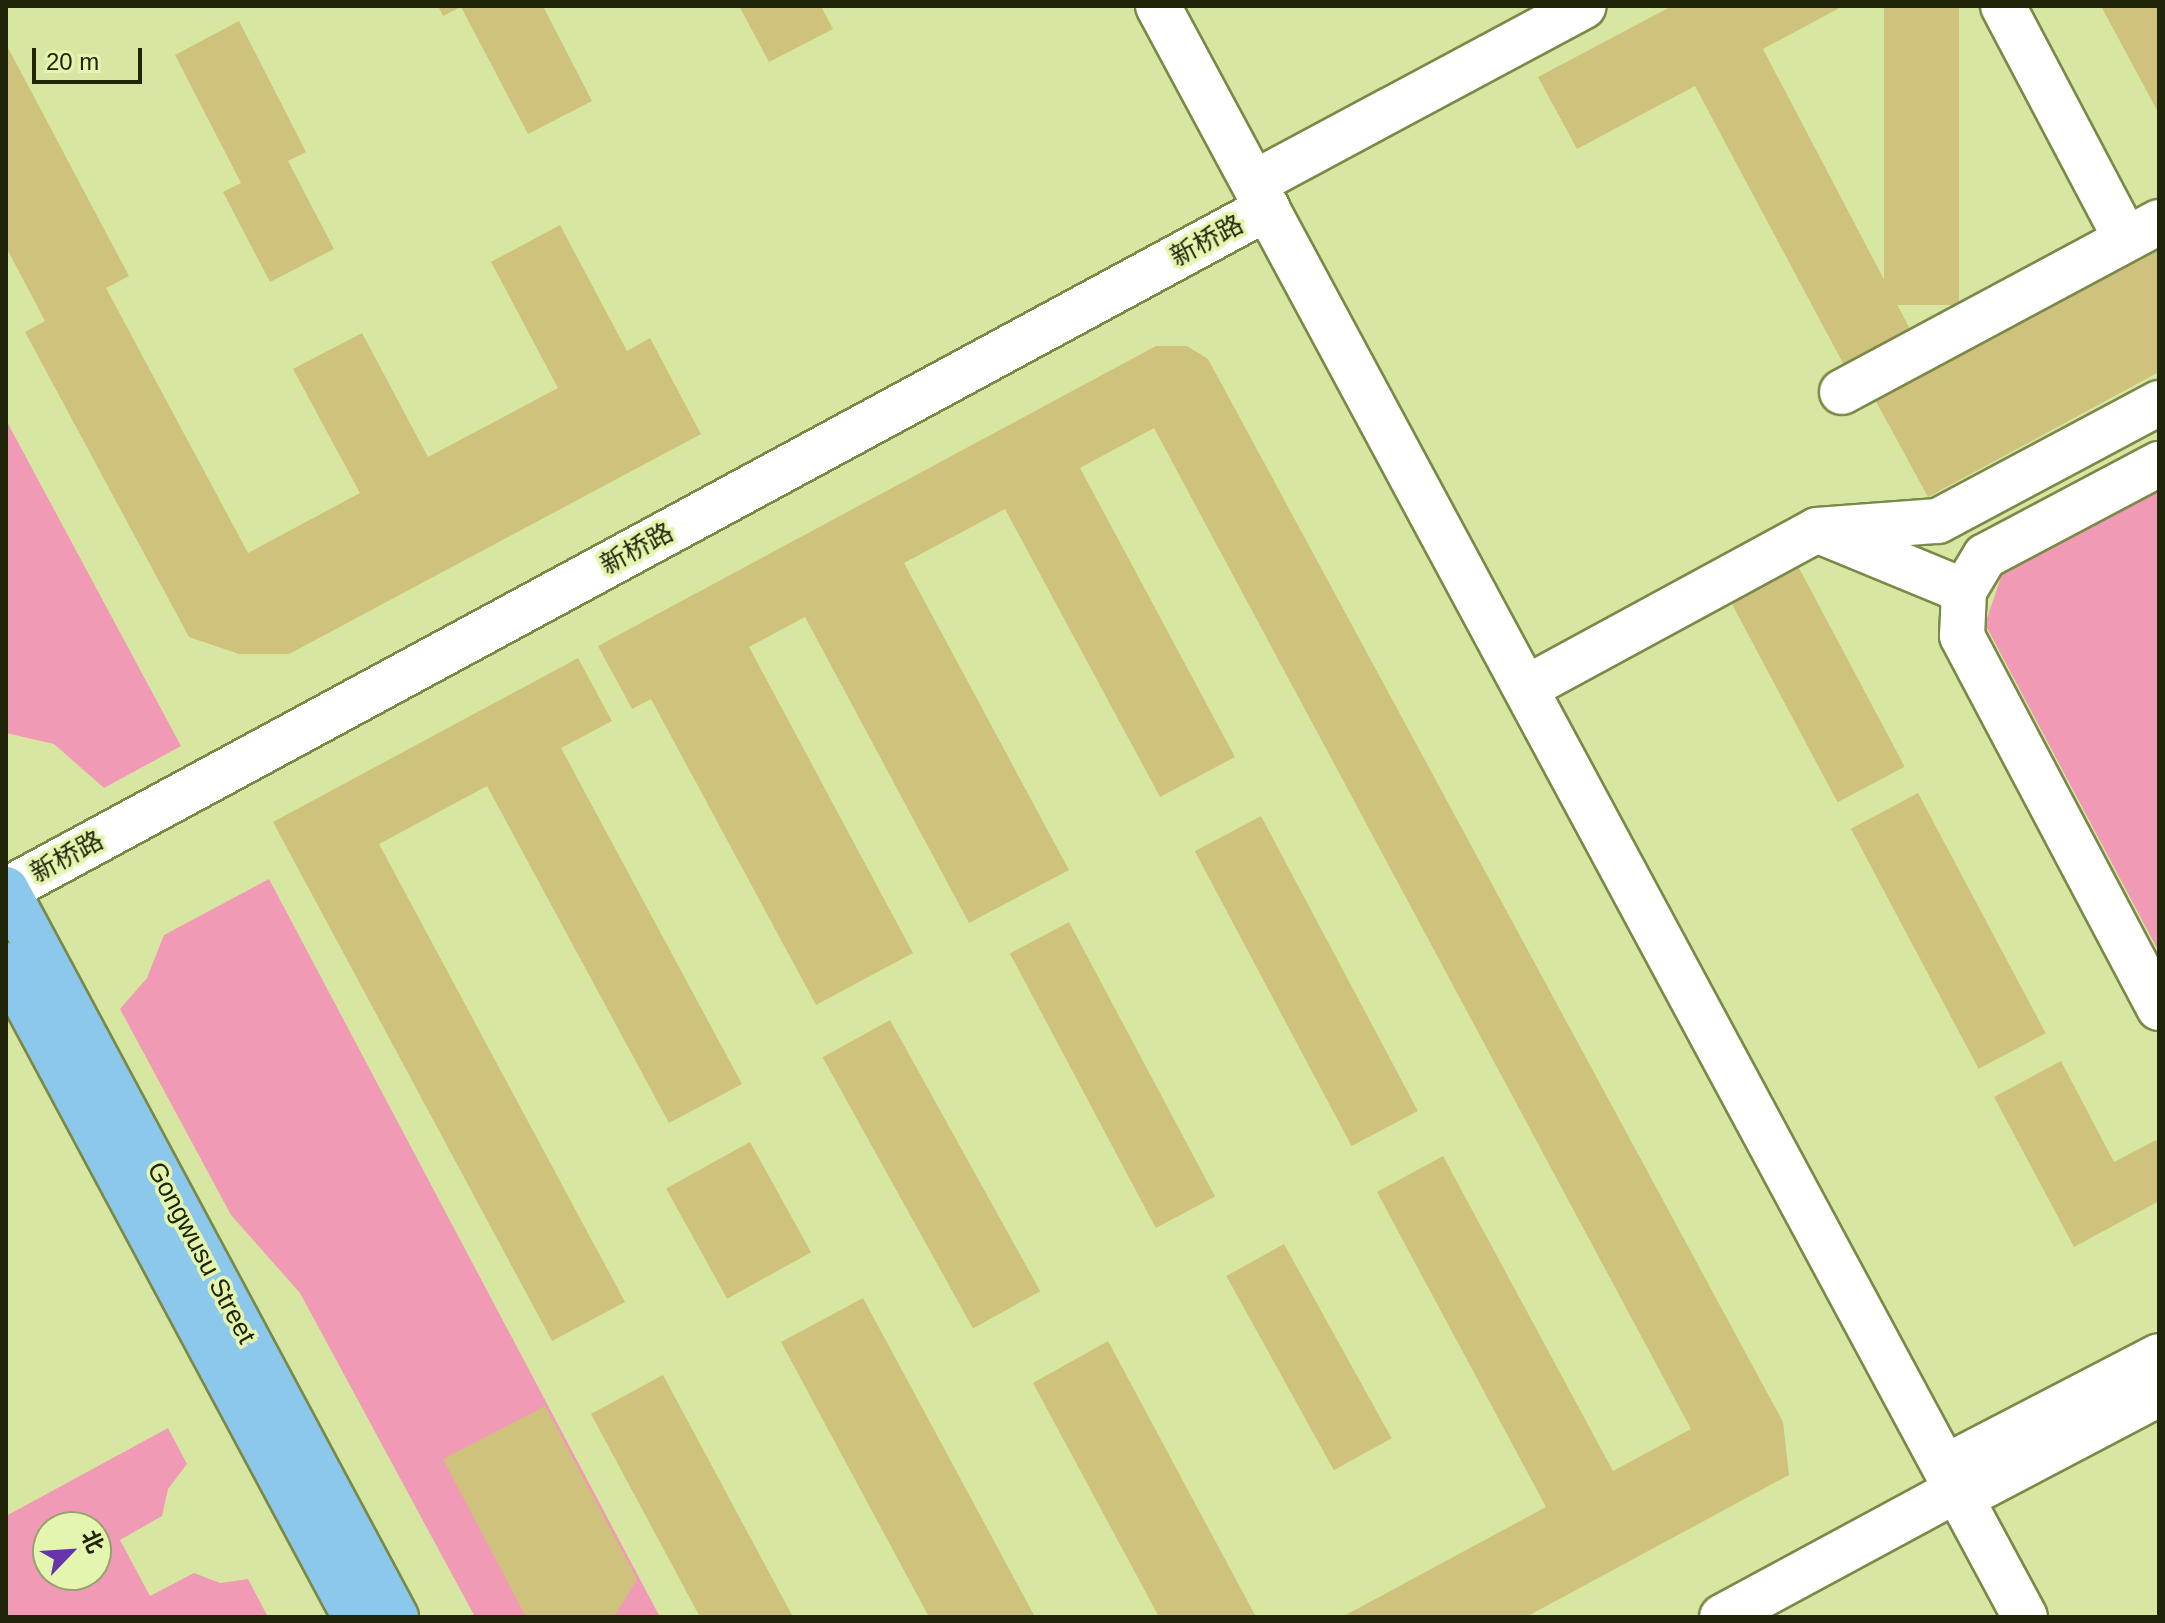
<!DOCTYPE html>
<meta charset="utf-8">
<style>
body{margin:0}
#map{position:relative;width:2165px;height:1623px;overflow:hidden;background:#d7e7a2;font-family:Arial,"Noto Sans SC",sans-serif}
div>[style]{position:absolute}
[style*='--x']{left:calc(var(--x)*1px);top:calc(var(--y)*1px);width:calc(var(--w)*1px);rotate:calc(var(--a)*1deg)}
.green>*{inset:0;background:#f19ab6}
.building>*{inset:0;background:#cfc27c;transform-origin:0 0}
.roads{filter:drop-shadow(2px 0 #7b8947) drop-shadow(-2px 0 #7b8947) drop-shadow(0 2px #7b8947) drop-shadow(0 -2px #7b8947)}
.minor>*{height:44px;margin:-22px;padding:0 22px;transform-origin:22px;border-radius:22px;background:#fff}
.major>*{height:44px;margin:-22px;padding:0 22px;transform-origin:22px;border-radius:22px;background:#8cc8ec}
span{translate:-50% -50%;white-space:nowrap;text-align:center;line-height:1.15;-webkit-text-stroke:7px #e4f5af;paint-order:stroke}
.street-label{font-size:26px;color:#202509}
.frame{position:absolute;inset:0;border:8px solid #202509;pointer-events:none}
.north{position:absolute;left:32px;top:1511px;width:80px;height:80px;box-sizing:border-box;background:#e4f5af;border:2px solid #96a26d;border-radius:50%;rotate:65deg;font-size:22px;font-weight:700;line-height:32px;text-align:center;color:#202509}
.north::after{content:'';display:block;margin:auto;width:28px;height:36px;background:#6834ab;clip-path:polygon(50% 0,100% 100%,50% 72%,0 100%)}
.scale{position:absolute;left:32px;top:48px;width:110px;height:36px;box-sizing:border-box;border:4px solid #202509;border-top:0;padding-left:10px;font-size:24px;line-height:28px;white-space:nowrap;color:#202509;-webkit-text-stroke:6px #e4f5af;paint-order:stroke}
</style>
<div id="map">
<div class="green">
<i style="clip-path:polygon(6px 420px,181px 746px,104px 788px,54px 744px,6px 733px)"></i>
<i style="clip-path:polygon(2159px 490px,2159px 952px,1985px 624px,2002px 574px)"></i>
<i style="clip-path:polygon(269px 879px,660px 1617px,475px 1617px,300px 1293px,231px 1215px,120px 1009px,147px 978px,164px 935px)"></i>
<i style="clip-path:polygon(evenodd,168px 1428px,187px 1464px,168px 1489px,162px 1516px,120px 1540px,150px 1596px,194px 1573px,220px 1583px,248px 1579px,268px 1617px,6px 1617px,6px 1516px,168px 1428px,96px 1527px,96px 1575px,48px 1575px,48px 1527px,96px 1527px)"></i>
</div>
<div class="building">
<i style="clip-path:polygon(438px 6px,543px 6px,592px 101px,528px 134px,461px 7px,443px 16px)"></i>
<i style="clip-path:polygon(739px 6px,821px 6px,833px 29px,769px 62px)"></i>
<i style="clip-path:polygon(1672px 6px,1843px 6px,1763px 49px,1911px 331px,1845px 367px,1695px 86px,1577px 149px,1538px 77px)"></i>
<i style="left:1884px;top:6px;width:75px;height:299px"></i>
<i style="clip-path:polygon(2101px 6px,2159px 6px,2159px 114px)"></i>
<i style="clip-path:polygon(239px 21px,306px 152px,288px 161px,334px 249px,270px 282px,223px 192px,241px 183px,175px 55px)"></i>
<i style="clip-path:polygon(6px 44px,129px 276px,106px 288px,248px 553px,360px 493px,293px 369px,362px 333px,428px 457px,558px 388px,491px 262px,560px 225px,627px 351px,650px 338px,701px 434px,289px 654px,239px 654px,189px 637px,25px 332px,45px 321px,6px 247px)"></i>
<i style="clip-path:polygon(2159px 241px,2159px 372px,1928px 497px,1873px 396px)"></i>
<i style="clip-path:polygon(1156px 346px,1187px 346px,1208px 359px,1783px 1422px,1789px 1475px,1526px 1617px,1342px 1617px,1546px 1507px,1377px 1192px,1443px 1156px,1613px 1471px,1691px 1429px,1154px 428px,1080px 468px,1235px 757px,1160px 797px,1005px 509px,904px 563px,1069px 870px,969px 923px,805px 617px,749px 647px,913px 953px,816px 1005px,651px 699px,632px 709px,598px 646px)"></i>
<i style="left:1799px;top:568px;width:225px;height:76px;rotate:62deg"></i>
<i style="clip-path:polygon(578px 658px,612px 721px,561px 748px,742px 1084px,669px 1123px,487px 786px,379px 844px,625px 1302px,552px 1341px,273px 822px)"></i>
<i style="left:1918px;top:793px;width:272px;height:76px;rotate:62deg"></i>
<i style="left:1261px;top:816px;width:334px;height:75px;rotate:62deg"></i>
<i style="left:1069px;top:922px;width:311px;height:67px;rotate:62deg"></i>
<i style="left:890px;top:1020px;width:310px;height:77px;rotate:61deg"></i>
<i style="clip-path:polygon(2061px 1061px,2114px 1162px,2156px 1140px,2159px 1145px,2159px 1201px,2074px 1247px,1994px 1097px)"></i>
<i style="left:750px;top:1142px;width:126px;height:96px;rotate:61deg"></i>
<i style="left:1284px;top:1244px;width:222px;height:66px;rotate:61deg"></i>
<i style="clip-path:polygon(863px 1298px,1035px 1617px,929px 1617px,781px 1342px)"></i>
<i style="clip-path:polygon(1108px 1341px,1256px 1617px,1159px 1617px,1033px 1383px)"></i>
<i style="clip-path:polygon(663px 1375px,793px 1617px,700px 1617px,591px 1414px)"></i>
<i style="clip-path:polygon(545px 1406px,637px 1579px,614px 1617px,526px 1617px,443px 1459px)"></i>
</div>
<div class="roads">
<div class="minor">
<i style="--x:1158;--y:6;--w:1829;--a:61.71"></i>
<i style="--x:2003;--y:6;--w:263;--a:62.2"></i>
<i style="--x:1254;--y:183;--w:374;--a:-28.2"></i>
<i style="--x:1842;--y:392;--w:360;--a:-28.2"></i>
<i style="--x:2159;--y:464;--w:197;--a:152.1"></i>
<i style="--x:1985;--y:556;--w:41;--a:121"></i>
<i style="--x:1964;--y:591;--w:45;--a:92.5"></i>
<i style="--x:1962;--y:636;--w:421;--a:62.1"></i>
<i style="--x:1826;--y:534;--w:149;--a:22.4"></i>
<i style="--x:1526;--y:688;--w:331;--a:-28.5"></i>
<i style="--x:1817;--y:530;--w:121;--a:-4.3"></i>
<i style="--x:1938;--y:521;--w:251;--a:-28.1"></i>
<i style="--x:6;--y:890;--w:1434;--a:-28.39"></i>
<i style="--x:1945;--y:1467;--w:241;--a:-27.4"></i>
<i style="--x:1961;--y:1498;--w:224;--a:-27.7"></i>
<i style="--x:1722;--y:1617;--w:267;--a:-28.4"></i>
</div>
<div class="major">
<i style="--x:6;--y:889;--w:826;--a:61.82"></i>
<i style="--x:6;--y:965;--w:740;--a:61.84"></i>
</div>
</div>
<div class="street-label">
<span style="left:1207px;top:241px;rotate:-28deg">新桥路</span>
<span style="left:637px;top:549px;rotate:-28deg">新桥路</span>
<span style="left:67px;top:857px;rotate:-28deg">新桥路</span>
<span style="left:201px;top:1253px;rotate:62deg">Gongwusu Street</span>
</div>
<div class="frame"></div>
<div class="north">北</div>
<div class="scale">20 m</div>
</div>
